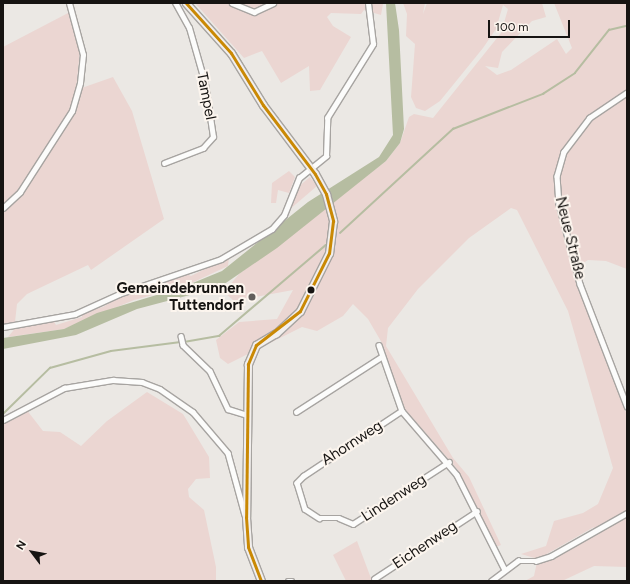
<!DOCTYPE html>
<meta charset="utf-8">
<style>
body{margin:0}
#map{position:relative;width:630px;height:584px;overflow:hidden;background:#ebe8e4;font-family:Figtree,sans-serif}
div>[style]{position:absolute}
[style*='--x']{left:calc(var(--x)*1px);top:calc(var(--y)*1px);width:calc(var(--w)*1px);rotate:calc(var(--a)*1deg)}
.green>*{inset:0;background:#ebd6d2}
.water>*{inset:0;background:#b6bda1}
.stream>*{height:1.5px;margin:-0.75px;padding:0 0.75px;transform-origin:0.75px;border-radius:0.75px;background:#b6bda1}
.roads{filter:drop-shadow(1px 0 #a7a4a1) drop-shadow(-1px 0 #a7a4a1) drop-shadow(0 1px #a7a4a1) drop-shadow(0 -1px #a7a4a1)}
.street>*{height:4.5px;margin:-2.25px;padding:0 2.25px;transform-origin:2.25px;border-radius:2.25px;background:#fcfcfb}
.secondary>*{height:7px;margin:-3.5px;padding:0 3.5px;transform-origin:3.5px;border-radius:3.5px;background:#f2efed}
.bus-1>*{height:3px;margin:-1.5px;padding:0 1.5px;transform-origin:1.5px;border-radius:1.5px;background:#ca8904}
.dots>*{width:11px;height:11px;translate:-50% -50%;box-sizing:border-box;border:2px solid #fcf5ee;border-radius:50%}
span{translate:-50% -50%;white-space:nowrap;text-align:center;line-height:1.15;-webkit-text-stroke:4px #fcf5ee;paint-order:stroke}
.street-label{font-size:15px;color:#161412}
.poi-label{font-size:15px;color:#161412;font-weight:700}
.right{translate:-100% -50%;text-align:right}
.frame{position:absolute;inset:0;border:4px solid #161412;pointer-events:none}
.north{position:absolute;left:12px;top:532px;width:40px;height:40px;-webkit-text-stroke:3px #fcf5ee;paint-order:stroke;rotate:302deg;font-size:11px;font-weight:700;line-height:16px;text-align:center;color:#161412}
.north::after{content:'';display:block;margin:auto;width:14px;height:18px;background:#161412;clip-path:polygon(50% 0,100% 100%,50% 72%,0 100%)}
.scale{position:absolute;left:488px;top:20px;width:82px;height:18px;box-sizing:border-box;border:2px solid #161412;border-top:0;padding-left:5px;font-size:12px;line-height:14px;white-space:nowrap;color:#161412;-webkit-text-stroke:3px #fcf5ee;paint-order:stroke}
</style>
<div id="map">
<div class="green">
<i style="clip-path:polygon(195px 3px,383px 3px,383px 4px,381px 15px,364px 10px,361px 14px,331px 13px,327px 17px,333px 26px,351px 37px,320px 90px,310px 91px,309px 66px,281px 83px,262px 51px,244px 58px)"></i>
<i style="clip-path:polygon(403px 3px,425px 3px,423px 14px,427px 3px,542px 3px,546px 17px,532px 21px,502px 52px,498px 68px,485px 66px,497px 75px,511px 70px,557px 39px,566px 54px,572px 48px,554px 3px,627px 3px,627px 269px,606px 261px,588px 260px,574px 269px,627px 415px,627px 567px,594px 566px,562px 581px,525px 581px,534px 576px,537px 562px,552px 559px,590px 536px,594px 527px,538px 559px,521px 554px,546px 546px,554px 521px,583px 513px,598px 504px,613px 468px,568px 311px,517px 210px,511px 208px,469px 238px,418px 289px,388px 328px,386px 346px,453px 458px,469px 477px,501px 545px,496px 547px,458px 470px,403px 407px,382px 343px,368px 319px,353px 304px,343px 316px,317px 331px,302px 327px,228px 364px,220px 358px,216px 340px,239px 322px,277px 319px,293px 290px,234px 301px,224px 292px,239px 274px,386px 161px,400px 143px,409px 117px,414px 114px,433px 118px,501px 33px,508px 9px,503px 5px,496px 29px,483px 48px,440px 101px,425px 111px,416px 108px,411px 97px,415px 44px,406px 36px,407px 14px)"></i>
<i style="clip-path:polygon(70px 12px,80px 51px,76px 90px,113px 77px,132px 111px,164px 219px,91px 270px,88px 265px,27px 294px,17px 304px,15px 322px,3px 325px,3px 47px)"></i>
<i style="clip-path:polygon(289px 171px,295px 177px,289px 193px,278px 190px,276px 203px,271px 203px,272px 183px)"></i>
<i style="clip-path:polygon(310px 177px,317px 186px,289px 210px,297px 188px)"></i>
<i style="clip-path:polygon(229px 257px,228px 266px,183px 287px,134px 300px,64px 329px,8px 337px,17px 326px,53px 320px,56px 325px,82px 317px,82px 313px,103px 307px,120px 296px,186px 274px,191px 276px)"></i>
<i style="clip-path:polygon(147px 392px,183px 414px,209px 457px,210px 478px,196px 479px,188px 489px,189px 497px,204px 510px,216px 567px,216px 581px,3px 581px,3px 424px,26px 409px,43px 431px,60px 432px,81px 446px,107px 421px)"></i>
<i style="clip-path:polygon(357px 541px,372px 581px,346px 581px,333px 555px)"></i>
</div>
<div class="water">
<i style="clip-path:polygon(386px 3px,395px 3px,399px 30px,404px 129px,400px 143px,386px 161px,277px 248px,220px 287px,137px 309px,76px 335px,3px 349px,3px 338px,64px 329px,97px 313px,183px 287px,222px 271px,308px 202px,379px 157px,393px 135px)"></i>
</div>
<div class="stream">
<i style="--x:205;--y:19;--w:46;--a:47.6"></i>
<i style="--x:236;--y:53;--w:62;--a:58.9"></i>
<i style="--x:273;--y:112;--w:8;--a:50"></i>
<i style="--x:340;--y:233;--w:154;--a:-42.6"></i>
<i style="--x:453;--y:129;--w:97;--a:-21.3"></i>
<i style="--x:543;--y:94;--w:38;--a:-33"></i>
<i style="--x:575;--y:73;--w:55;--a:-51.7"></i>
<i style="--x:609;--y:30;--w:18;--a:-13"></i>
<i style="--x:184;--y:342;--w:36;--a:-10"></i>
<i style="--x:219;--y:336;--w:140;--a:-40.4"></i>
<i style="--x:3;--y:414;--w:66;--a:-44.4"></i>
<i style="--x:50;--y:368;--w:63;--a:-15.6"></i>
<i style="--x:111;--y:351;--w:70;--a:-7.4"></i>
</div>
<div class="roads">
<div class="street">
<i style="--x:232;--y:3;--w:24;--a:22"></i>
<i style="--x:254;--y:12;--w:21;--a:-25"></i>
<i style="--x:627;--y:93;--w:45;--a:146"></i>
<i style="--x:590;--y:118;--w:43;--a:127.4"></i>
<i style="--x:564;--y:152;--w:25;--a:106"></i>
<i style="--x:557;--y:176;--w:28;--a:86"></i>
<i style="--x:559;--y:204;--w:83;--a:75.3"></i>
<i style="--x:580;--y:284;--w:131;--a:68.9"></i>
<i style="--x:164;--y:163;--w:42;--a:-21"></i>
<i style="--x:203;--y:148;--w:15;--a:-48"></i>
<i style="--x:213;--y:137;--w:54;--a:-98.6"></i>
<i style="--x:205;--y:84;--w:58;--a:-105.9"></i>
<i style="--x:189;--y:28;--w:29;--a:-119"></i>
<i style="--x:3;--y:208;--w:23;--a:-43"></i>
<i style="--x:20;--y:192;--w:96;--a:-57.3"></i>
<i style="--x:72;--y:111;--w:29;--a:-74"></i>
<i style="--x:80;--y:83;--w:28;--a:-84"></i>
<i style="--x:83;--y:55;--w:54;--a:-105.1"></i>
<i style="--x:3;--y:327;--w:73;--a:-10.2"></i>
<i style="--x:75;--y:314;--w:48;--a:-24.4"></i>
<i style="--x:119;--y:294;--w:108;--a:-18.9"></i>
<i style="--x:221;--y:259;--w:59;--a:-30.5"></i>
<i style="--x:272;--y:229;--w:18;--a:-49"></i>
<i style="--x:284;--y:215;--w:40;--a:-68"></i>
<i style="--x:299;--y:178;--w:35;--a:-39"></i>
<i style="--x:326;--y:156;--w:38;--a:-88"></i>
<i style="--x:327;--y:118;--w:87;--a:-58.1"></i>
<i style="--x:373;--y:44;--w:41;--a:-97"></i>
<i style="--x:181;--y:336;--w:9;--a:77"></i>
<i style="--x:183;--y:345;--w:37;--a:44"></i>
<i style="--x:210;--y:371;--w:42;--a:64.7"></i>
<i style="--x:228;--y:409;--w:21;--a:17"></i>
<i style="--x:379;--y:345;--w:70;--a:70.8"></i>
<i style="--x:402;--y:411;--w:84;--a:49.3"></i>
<i style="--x:457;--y:475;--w:106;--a:63.2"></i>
<i style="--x:402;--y:411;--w:118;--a:146.4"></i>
<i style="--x:304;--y:476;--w:10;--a:135"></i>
<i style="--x:297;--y:483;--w:27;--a:73"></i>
<i style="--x:305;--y:509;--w:17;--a:33"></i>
<i style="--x:319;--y:518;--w:20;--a:0"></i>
<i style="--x:339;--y:518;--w:15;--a:23"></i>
<i style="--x:353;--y:524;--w:114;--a:-32.9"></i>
<i style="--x:296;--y:412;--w:101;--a:-32.9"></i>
<i style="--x:3;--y:420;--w:69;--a:-27.7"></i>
<i style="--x:64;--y:388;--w:50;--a:-9.3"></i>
<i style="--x:113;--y:380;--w:29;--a:4"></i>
<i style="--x:142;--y:382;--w:19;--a:21"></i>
<i style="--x:160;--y:389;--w:40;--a:34.9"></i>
<i style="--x:193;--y:412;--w:54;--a:49.5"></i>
<i style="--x:228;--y:453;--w:64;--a:74.7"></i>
<i style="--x:374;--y:579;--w:123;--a:-33.4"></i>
<i style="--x:288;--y:581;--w:4;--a:0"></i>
<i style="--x:491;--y:581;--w:34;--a:-37"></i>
<i style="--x:518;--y:561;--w:18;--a:0"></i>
<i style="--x:536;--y:561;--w:16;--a:-18"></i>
<i style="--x:551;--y:556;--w:87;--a:-29.5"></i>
</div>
<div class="secondary">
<i style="--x:186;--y:3;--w:67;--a:48"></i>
<i style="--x:231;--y:53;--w:61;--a:58.4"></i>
<i style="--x:263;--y:105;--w:86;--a:53"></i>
<i style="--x:315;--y:174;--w:23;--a:61"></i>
<i style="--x:326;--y:194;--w:28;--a:75"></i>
<i style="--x:333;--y:221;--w:32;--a:97"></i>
<i style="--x:329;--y:253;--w:65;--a:116.6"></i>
<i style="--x:300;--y:311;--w:33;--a:137"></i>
<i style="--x:276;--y:333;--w:23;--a:149"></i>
<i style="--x:256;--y:345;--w:21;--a:113"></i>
<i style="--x:248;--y:364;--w:153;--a:90.7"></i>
<i style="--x:246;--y:517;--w:30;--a:86"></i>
<i style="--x:248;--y:547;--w:36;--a:69"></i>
</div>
</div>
<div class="bus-1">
<i style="--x:186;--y:3;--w:67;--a:48"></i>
<i style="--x:231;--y:53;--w:61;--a:58.4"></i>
<i style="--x:263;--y:105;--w:86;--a:53"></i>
<i style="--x:315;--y:174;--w:23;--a:61"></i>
<i style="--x:326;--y:194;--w:28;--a:75"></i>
<i style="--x:333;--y:221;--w:32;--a:97"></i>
<i style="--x:329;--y:253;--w:65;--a:116.6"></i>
<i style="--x:300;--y:311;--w:56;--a:142.3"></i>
<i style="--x:256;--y:345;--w:21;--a:113"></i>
<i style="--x:248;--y:364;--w:153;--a:90.7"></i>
<i style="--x:246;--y:517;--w:30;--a:86"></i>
<i style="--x:248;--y:547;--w:36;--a:69"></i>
</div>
<div class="dots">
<i style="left:311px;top:290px;background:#161412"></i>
<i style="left:252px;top:297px;background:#615e5c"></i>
</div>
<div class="street-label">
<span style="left:206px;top:96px;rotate:79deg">Tampel</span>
<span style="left:570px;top:238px;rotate:76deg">Neue Straße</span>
<span style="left:352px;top:443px;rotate:-33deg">Ahornweg</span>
<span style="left:394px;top:498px;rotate:-33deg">Lindenweg</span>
<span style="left:425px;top:545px;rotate:-34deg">Eichenweg</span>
</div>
<div class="poi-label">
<span class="right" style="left:244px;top:297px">Gemeindebrunnen<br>Tuttendorf</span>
</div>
<div class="frame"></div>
<div class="north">N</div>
<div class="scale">100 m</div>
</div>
